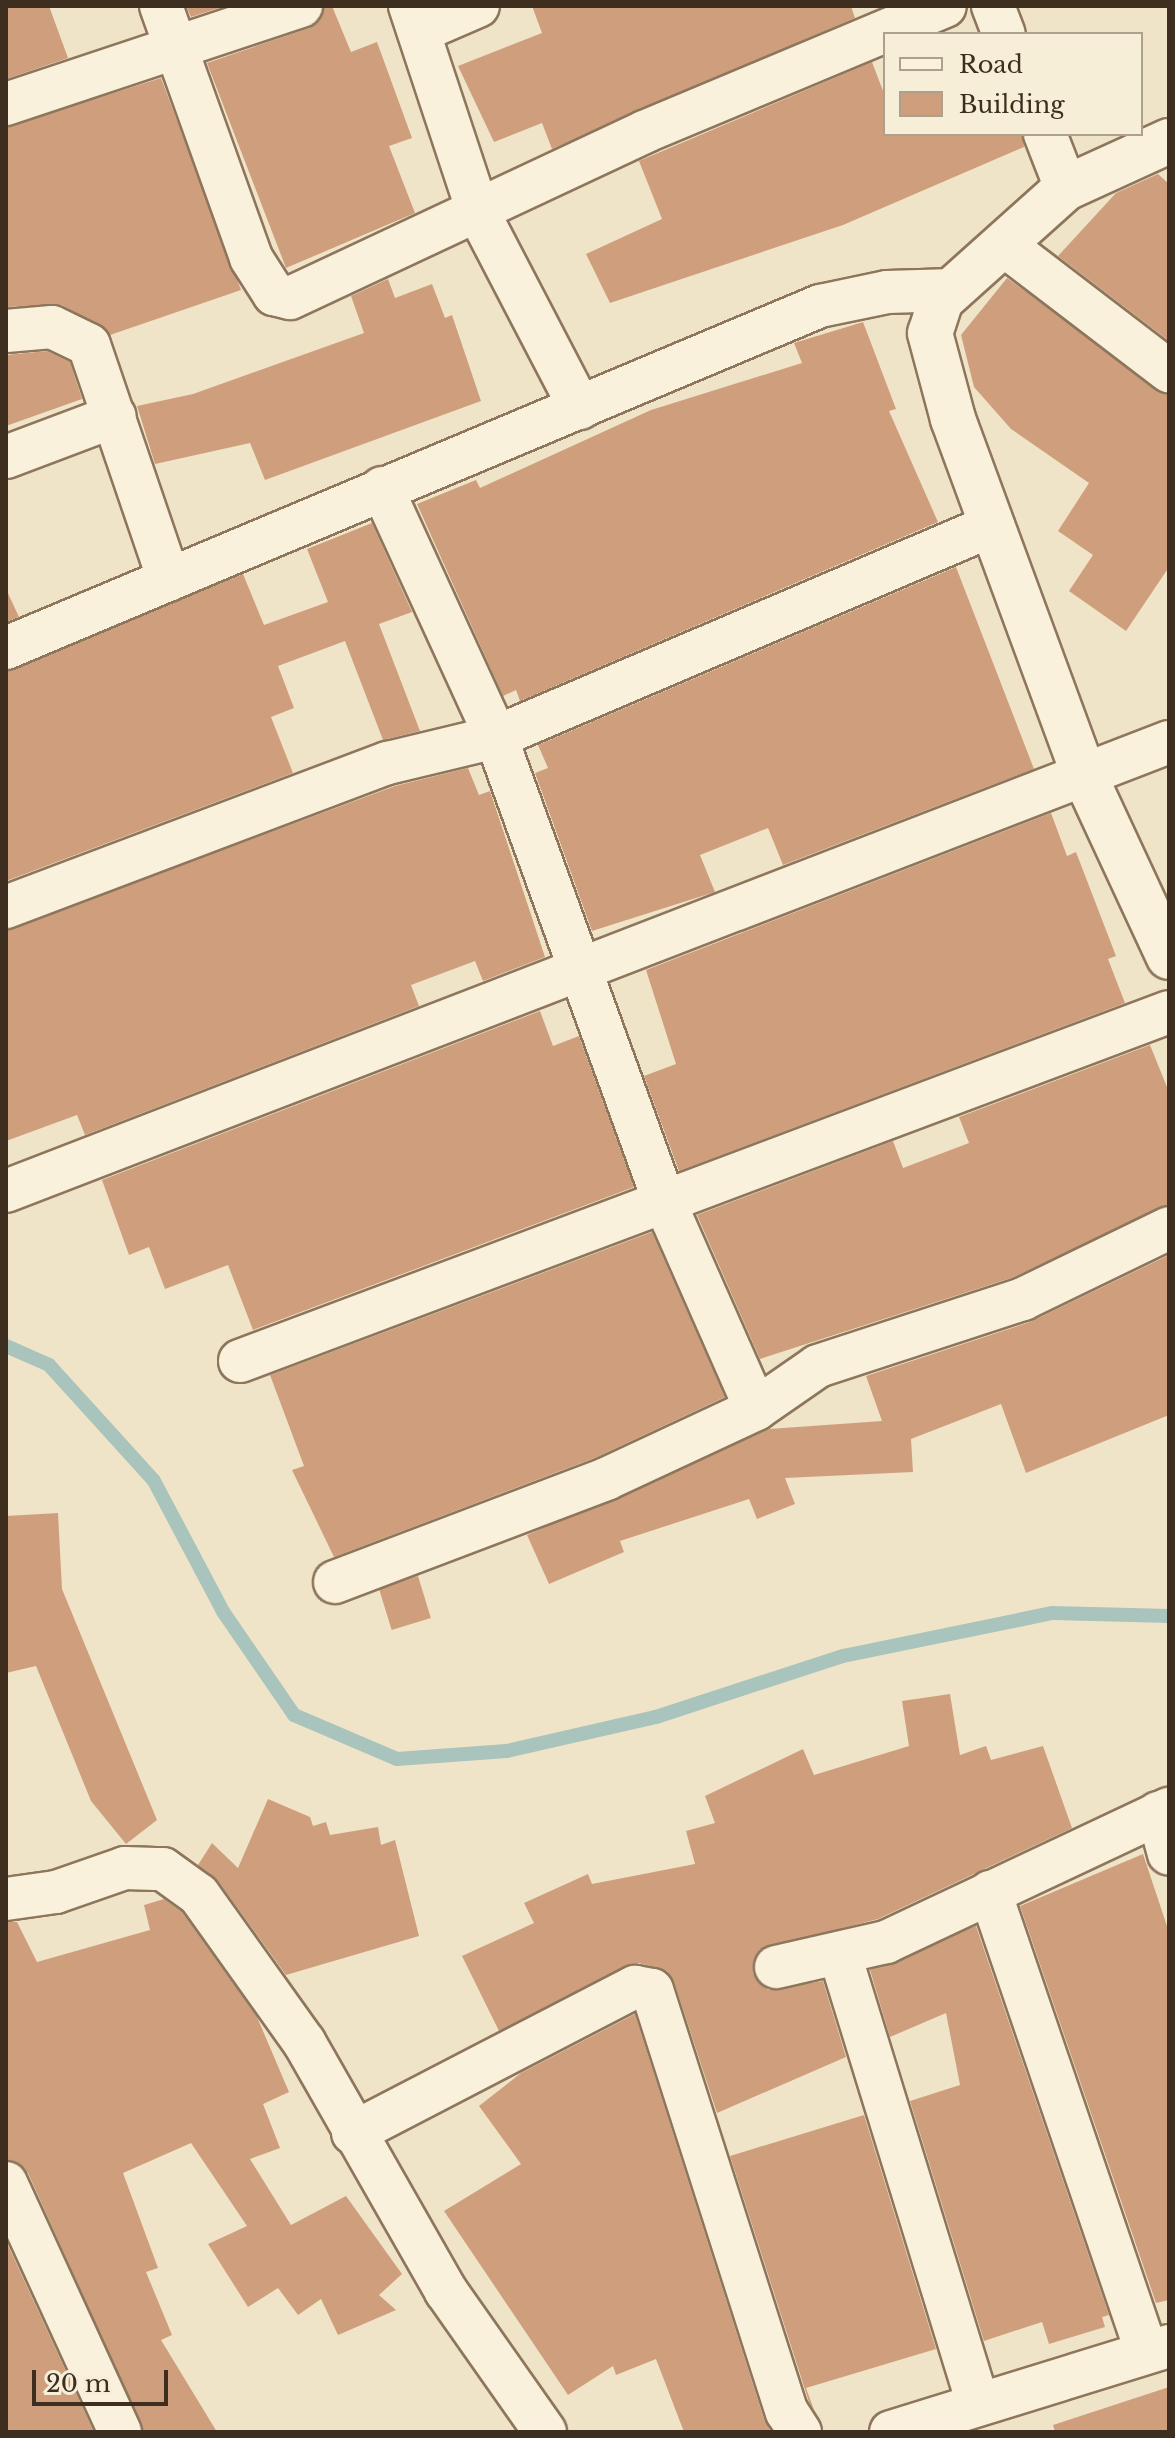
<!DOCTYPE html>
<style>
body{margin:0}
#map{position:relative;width:1175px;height:2438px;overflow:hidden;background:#f0e4c8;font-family:"Libre Baskerville",serif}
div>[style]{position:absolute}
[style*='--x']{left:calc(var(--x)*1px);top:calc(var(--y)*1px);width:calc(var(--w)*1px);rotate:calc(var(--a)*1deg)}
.stream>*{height:14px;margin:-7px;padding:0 7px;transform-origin:7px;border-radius:7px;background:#a9c4bc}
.building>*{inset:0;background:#cf9f7d;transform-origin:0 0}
.roads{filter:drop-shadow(2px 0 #8d765c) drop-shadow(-2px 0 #8d765c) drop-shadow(0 2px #8d765c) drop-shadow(0 -2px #8d765c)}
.street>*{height:42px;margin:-21px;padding:0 21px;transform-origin:21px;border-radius:21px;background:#faf1dc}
.secondary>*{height:44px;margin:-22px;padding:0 22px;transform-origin:22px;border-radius:22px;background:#faf1dc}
span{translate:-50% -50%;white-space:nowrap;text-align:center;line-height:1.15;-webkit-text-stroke:6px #f7eed8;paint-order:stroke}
.frame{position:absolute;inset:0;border:8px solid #3d2e20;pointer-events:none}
.legend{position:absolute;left:883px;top:32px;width:260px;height:104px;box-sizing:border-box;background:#f7eed8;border:2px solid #ada18e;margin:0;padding:10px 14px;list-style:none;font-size:24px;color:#3d2e20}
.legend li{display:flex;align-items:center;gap:16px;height:40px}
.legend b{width:40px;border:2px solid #ada18e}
.scale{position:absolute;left:32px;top:2370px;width:136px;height:36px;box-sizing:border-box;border:4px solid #3d2e20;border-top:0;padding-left:10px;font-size:24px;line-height:28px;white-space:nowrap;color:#3d2e20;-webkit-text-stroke:6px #f7eed8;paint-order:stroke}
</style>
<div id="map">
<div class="stream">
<i style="--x:6;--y:1346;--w:47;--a:23.8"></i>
<i style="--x:49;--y:1365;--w:156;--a:47.8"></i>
<i style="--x:154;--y:1481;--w:149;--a:62.1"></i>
<i style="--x:224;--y:1613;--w:124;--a:55.5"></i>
<i style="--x:294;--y:1715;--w:112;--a:23.1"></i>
<i style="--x:397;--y:1759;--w:110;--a:-4.2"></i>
<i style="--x:507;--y:1751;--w:153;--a:-12.9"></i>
<i style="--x:656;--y:1717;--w:197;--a:-18.1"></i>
<i style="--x:843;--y:1656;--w:214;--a:-11.6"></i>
<i style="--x:1053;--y:1613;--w:116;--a:1.5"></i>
</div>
<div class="building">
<i style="clip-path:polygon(6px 6px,49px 6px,68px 58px,6px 79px)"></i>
<i style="clip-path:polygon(186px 6px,225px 6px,191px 17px)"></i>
<i style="clip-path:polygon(324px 6px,332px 6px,351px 52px,377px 42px,412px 138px,389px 146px,415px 213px,286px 268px,207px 63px,309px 28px)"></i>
<i style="clip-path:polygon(532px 6px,851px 6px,855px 18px,552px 149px,542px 123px,494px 142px,458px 66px,542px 33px)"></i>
<i style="clip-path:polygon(872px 62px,885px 96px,885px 134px,1022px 134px,1024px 147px,843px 225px,610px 303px,586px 254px,662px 219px,639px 161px)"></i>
<i style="clip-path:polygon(161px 78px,241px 290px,110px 335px,62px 305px,6px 307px,6px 127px)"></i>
<i style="clip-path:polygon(1158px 174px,1169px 184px,1169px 341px,1058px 256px,1116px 193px)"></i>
<i style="clip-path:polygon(1007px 278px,1169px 394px,1169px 567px,1126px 631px,1069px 591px,1093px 555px,1058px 531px,1089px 483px,1011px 429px,974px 387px,961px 335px)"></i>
<i style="clip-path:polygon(388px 279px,395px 298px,432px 284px,445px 318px,452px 315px,481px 401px,265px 480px,250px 443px,155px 464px,137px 406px,193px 394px,364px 333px,351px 296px)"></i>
<i style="clip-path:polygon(863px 322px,896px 409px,889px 411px,938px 522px,520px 701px,516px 690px,503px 696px,417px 504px,476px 480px,480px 488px,651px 410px,802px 363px,794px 343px)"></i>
<i style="clip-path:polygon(47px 351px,70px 362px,82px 399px,6px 426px,6px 355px)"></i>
<i style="clip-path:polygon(372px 523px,412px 612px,379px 624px,420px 731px,383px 740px,345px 641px,278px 666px,294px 708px,271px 717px,293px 773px,6px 881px,6px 672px,243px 574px,264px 625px,328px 602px,307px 549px)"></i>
<i style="clip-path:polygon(956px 567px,1034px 769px,783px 865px,768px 828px,700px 855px,715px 892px,592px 931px,535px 773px,548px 768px,538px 745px)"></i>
<i style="clip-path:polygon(6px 589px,19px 617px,6px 622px)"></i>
<i style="clip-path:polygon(468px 768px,479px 795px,490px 791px,545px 957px,483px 981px,475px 961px,411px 985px,419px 1006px,85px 1135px,77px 1115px,6px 1141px,6px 930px,395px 786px)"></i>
<i style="clip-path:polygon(1051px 813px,1067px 856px,1076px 852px,1116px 956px,1108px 959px,1125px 1003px,679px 1171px,644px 1076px,676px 1064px,646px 970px)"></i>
<i style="clip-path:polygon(540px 1011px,553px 1046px,579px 1036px,634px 1187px,253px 1330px,228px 1265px,165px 1289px,149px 1247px,129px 1255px,102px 1180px)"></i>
<i style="clip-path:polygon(1150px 1045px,1169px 1092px,1169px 1204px,1014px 1277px,760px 1359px,697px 1215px,893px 1141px,903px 1168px,969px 1143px,959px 1117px)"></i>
<i style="clip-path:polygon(652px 1232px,725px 1397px,597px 1457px,334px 1557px,292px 1470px,304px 1466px,270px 1375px)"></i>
<i style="clip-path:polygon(1169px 1255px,1169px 1415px,1026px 1473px,1001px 1404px,911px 1439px,913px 1472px,785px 1478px,795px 1504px,757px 1519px,749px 1499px,620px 1541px,624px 1552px,549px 1584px,527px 1535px,769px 1429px,882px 1421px,866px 1376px,1030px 1322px)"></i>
<i style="clip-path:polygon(58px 1513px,62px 1589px,157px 1820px,126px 1844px,91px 1801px,36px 1666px,6px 1673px,6px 1516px)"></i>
<i style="left:418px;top:1576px;width:44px;height:41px;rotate:73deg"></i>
<i style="clip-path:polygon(950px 1694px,960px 1755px,986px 1746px,991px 1760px,1043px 1746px,1072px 1828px,878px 1919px,759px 1950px,753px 1973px,768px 1990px,823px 1981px,846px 2057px,717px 2113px,674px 1982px,667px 1971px,639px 1963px,499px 2031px,462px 1956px,534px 1923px,524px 1903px,588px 1874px,592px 1884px,695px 1864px,686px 1831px,715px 1823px,705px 1796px,803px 1749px,814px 1775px,909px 1746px,902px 1701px)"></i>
<i style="clip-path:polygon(268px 1799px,310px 1817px,313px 1826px,326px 1822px,330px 1835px,378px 1827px,381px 1845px,395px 1840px,419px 1936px,286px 1975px,218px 1881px,198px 1865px,212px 1843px,238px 1868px)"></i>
<i style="clip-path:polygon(1143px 1854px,1169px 1932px,1169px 2300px,1156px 2303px,1020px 1906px)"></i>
<i style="clip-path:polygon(164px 1899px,182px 1912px,257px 2017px,289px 2092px,263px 2104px,280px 2148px,250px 2159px,291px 2225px,346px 2196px,402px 2274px,379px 2295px,396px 2310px,338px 2335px,321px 2299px,298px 2315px,278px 2288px,248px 2307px,208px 2244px,247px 2226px,191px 2143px,123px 2173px,158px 2268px,146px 2272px,172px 2335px,161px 2340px,217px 2432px,144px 2432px,28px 2173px,6px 2159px,6px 1922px,17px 1922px,37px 1962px,150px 1930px,144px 1905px)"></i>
<i style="clip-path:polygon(976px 1926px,1109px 2315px,1102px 2317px,1105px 2327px,1049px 2344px,1042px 2322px,984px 2341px,910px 2101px,960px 2085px,946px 2013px,890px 2037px,870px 1970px)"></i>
<i style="clip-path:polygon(635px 2014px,764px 2419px,771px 2432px,684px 2432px,656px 2359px,616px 2375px,613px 2366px,568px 2395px,444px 2211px,521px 2164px,479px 2106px,521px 2073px)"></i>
<i style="clip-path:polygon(864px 2115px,936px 2349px,806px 2388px,814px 2410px,809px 2402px,730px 2156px)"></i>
<i style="clip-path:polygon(6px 2241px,94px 2432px,6px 2432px)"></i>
<i style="clip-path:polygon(1169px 2387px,1169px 2432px,1055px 2432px,1053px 2425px)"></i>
</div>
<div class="roads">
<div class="street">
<i style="--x:161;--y:6;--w:268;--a:70.3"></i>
<i style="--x:251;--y:258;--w:43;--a:57.4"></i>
<i style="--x:274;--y:294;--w:16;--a:14"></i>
<i style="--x:290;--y:298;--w:391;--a:-25.1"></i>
<i style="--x:644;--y:132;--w:326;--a:-22.7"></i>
<i style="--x:410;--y:6;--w:217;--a:71.7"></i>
<i style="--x:478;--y:212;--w:221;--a:62.5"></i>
<i style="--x:993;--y:6;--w:30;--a:69"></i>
<i style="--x:420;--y:31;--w:63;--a:-23.3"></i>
<i style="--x:6;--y:104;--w:311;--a:-18.4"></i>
<i style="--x:1045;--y:134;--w:58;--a:68.7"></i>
<i style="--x:1004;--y:245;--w:208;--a:37.4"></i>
<i style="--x:6;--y:331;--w:46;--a:-5"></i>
<i style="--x:52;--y:327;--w:41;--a:25.9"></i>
<i style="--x:89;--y:345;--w:248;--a:71.2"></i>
<i style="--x:6;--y:457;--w:116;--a:-20.6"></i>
<i style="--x:382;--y:488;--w:274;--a:65.4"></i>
<i style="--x:496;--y:737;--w:496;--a:70.1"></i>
<i style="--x:665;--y:1203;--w:225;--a:66.2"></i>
<i style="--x:6;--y:648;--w:883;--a:-22.79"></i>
<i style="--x:820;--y:306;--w:68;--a:-11.8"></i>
<i style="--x:887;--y:292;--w:66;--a:-1.7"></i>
<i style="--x:6;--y:907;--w:408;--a:-20.7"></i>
<i style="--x:388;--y:763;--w:111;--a:-13.5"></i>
<i style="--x:496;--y:737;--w:540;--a:-23.1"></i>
<i style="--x:6;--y:1191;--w:1247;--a:-21.11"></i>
<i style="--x:240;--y:1361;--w:992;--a:-20.59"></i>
<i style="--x:335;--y:1582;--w:290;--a:-20.8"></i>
<i style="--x:606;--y:1479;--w:166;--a:-25"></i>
<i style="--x:756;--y:1409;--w:75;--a:-34.7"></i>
<i style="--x:818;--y:1366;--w:216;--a:-18.1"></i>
<i style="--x:1023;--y:1299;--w:162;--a:-25.9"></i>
<i style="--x:1158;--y:1813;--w:42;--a:75"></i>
<i style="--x:990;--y:1892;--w:486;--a:71.2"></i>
<i style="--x:6;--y:1899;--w:50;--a:-8"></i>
<i style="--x:56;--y:1892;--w:73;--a:-19.2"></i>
<i style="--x:125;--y:1868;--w:38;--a:2"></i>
<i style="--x:163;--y:1869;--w:44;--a:35.8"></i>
<i style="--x:199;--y:1895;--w:181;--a:54.5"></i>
<i style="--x:304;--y:2042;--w:287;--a:60.3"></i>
<i style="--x:446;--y:2291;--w:172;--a:54.9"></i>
<i style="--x:840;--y:1955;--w:469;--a:72.9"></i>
<i style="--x:776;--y:1967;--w:113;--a:-12.8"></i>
<i style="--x:886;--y:1942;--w:313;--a:-25.2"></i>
<i style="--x:353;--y:2133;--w:318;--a:-27.4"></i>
<i style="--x:635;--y:1987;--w:17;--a:10"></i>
<i style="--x:652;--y:1990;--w:443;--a:72.3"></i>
<i style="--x:787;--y:2412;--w:24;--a:57"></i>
<i style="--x:6;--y:2183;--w:274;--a:65.4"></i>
<i style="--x:891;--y:2432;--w:291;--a:-17.2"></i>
</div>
<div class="secondary">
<i style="--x:1169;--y:141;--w:113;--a:155.5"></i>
<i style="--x:1066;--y:188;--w:168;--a:138.1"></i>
<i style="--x:941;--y:300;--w:35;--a:108"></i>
<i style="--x:930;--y:333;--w:89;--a:75"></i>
<i style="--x:953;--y:419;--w:374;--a:69.8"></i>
<i style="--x:1082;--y:770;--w:206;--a:65.1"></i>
</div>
</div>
<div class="frame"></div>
<ul class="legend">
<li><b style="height:10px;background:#faf1dc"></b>Road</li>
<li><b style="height:22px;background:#cf9f7d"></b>Building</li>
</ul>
<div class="scale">20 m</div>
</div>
